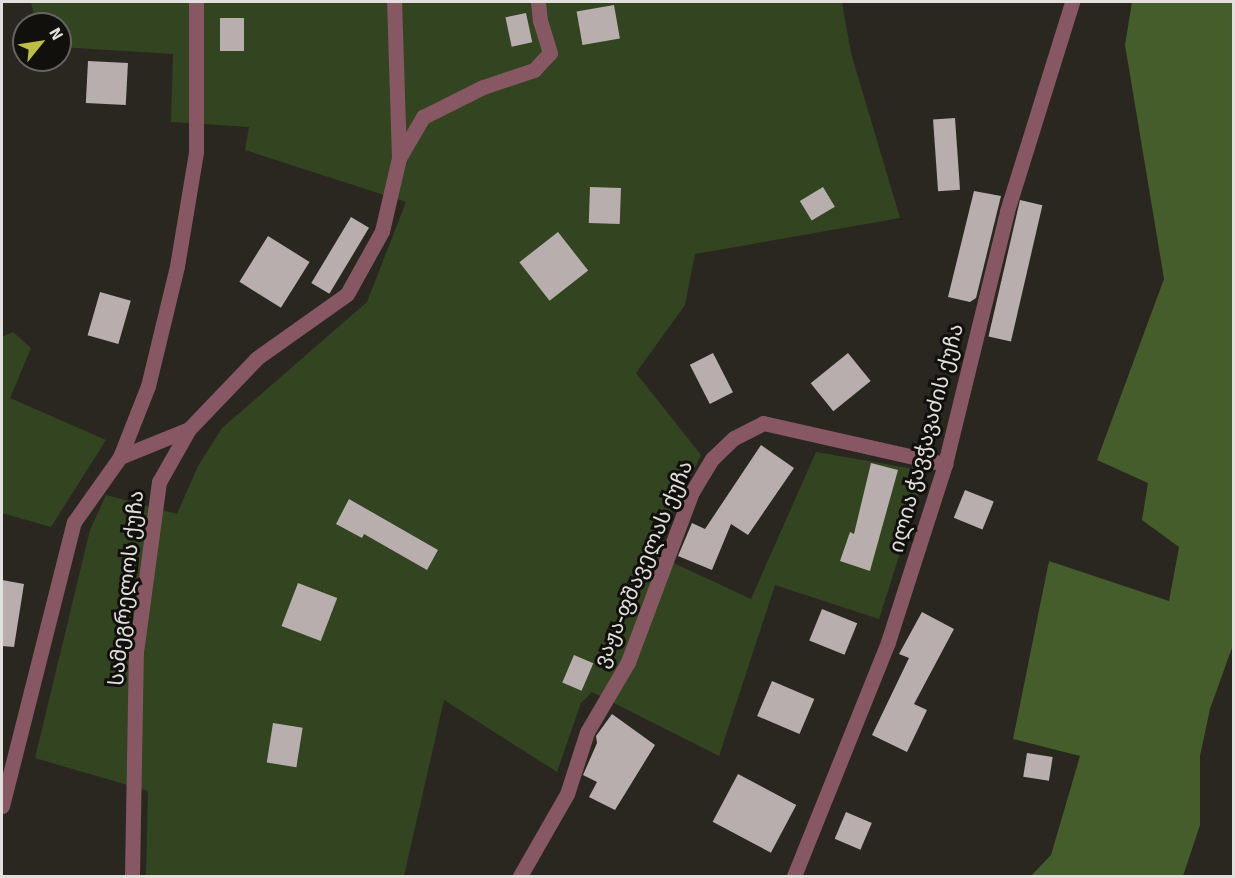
<!DOCTYPE html>
<meta charset="utf-8">
<style>
body{margin:0}
#map{position:relative;width:1235px;height:878px;overflow:hidden;background:#2a2721;font-family:Signika,"Noto Sans Georgian",sans-serif}
div>[style]{position:absolute}
[style*='--x']{left:calc(var(--x)*1px);top:calc(var(--y)*1px);width:calc(var(--w)*1px);rotate:calc(var(--a)*1deg)}
.green>*{inset:0;background:#324520}
.forest>*{inset:0;background:#445d2a}
.building>*{inset:0;background:#b8aeae;transform-origin:0 0}
.minor>*{height:15px;margin:-7.5px;padding:0 7.5px;transform-origin:7.5px;border-radius:7.5px;background:#875863}
span{translate:-50% -50%;white-space:nowrap;text-align:center;line-height:1.15;-webkit-text-stroke:6px #11100d;paint-order:stroke}
.street-label{font-size:21px;color:#e2e0dc}
.frame{position:absolute;inset:0;border:3px solid #e2e0dc;pointer-events:none}
.north{position:absolute;left:12px;top:12px;width:60px;height:60px;box-sizing:border-box;background:#11100d;border:2px solid #656360;border-radius:50%;rotate:60deg;font-size:16px;font-weight:700;line-height:24px;text-align:center;color:#e2e0dc}
.north::after{content:'';display:block;margin:auto;width:21px;height:27px;background:#bbc044;clip-path:polygon(50% 0,100% 100%,50% 72%,0 100%)}
</style>
<div id="map">
<div class="green">
<i style="clip-path:polygon(31px 2px,842px 2px,851px 53px,900px 218px,695px 254px,685px 305px,636px 373px,701px 455px,652px 553px,751px 599px,816px 452px,926px 471px,879px 619px,775px 585px,719px 756px,592px 692px,581px 703px,557px 772px,444px 700px,404px 876px,146px 876px,148px 791px,35px 758px,90px 530px,106px 495px,177px 514px,198px 466px,222px 428px,367px 302px,406px 202px,245px 150px,249px 127px,171px 122px,173px 54px,60px 47px,60px 24px,36px 24px)"></i>
<i style="clip-path:polygon(13px 332px,31px 348px,10px 398px,106px 440px,51px 527px,2px 513px,2px 337px)"></i>
</div>
<div class="forest">
<i style="clip-path:polygon(1132px 2px,1233px 2px,1233px 645px,1210px 709px,1200px 756px,1200px 825px,1183px 876px,1031px 876px,1051px 855px,1080px 756px,1013px 739px,1049px 561px,1169px 601px,1179px 547px,1142px 520px,1148px 483px,1097px 460px,1164px 279px,1125px 45px)"></i>
</div>
<div class="building">
<i style="left:614px;top:5px;width:34px;height:38px;rotate:80deg"></i>
<i style="left:526px;top:13px;width:30px;height:21px;rotate:78deg"></i>
<i style="left:220px;top:18px;width:24px;height:33px"></i>
<i style="left:88px;top:61px;width:40px;height:42px;rotate:3deg"></i>
<i style="left:955px;top:118px;width:72px;height:22px;rotate:86deg"></i>
<i style="left:590px;top:187px;width:31px;height:36px;rotate:2deg"></i>
<i style="left:823px;top:187px;width:23px;height:27px;rotate:59deg"></i>
<i style="clip-path:polygon(974px 191px,1001px 196px,976px 298px,970px 302px,948px 297px)"></i>
<i style="left:1020px;top:200px;width:23px;height:140px;rotate:13deg"></i>
<i style="left:351px;top:217px;width:21px;height:77px;rotate:31deg"></i>
<i style="left:558px;top:232px;width:49px;height:49px;rotate:52deg"></i>
<i style="left:268px;top:236px;width:49px;height:54px;rotate:32deg"></i>
<i style="left:100px;top:292px;width:32px;height:45px;rotate:16deg"></i>
<i style="left:713px;top:353px;width:44px;height:26px;rotate:63deg"></i>
<i style="left:848px;top:353px;width:36px;height:48px;rotate:51deg"></i>
<i style="clip-path:polygon(761px 445px,794px 468px,748px 535px,731px 524px,712px 570px,678px 556px,692px 523px,705px 529px)"></i>
<i style="clip-path:polygon(871px 463px,898px 470px,870px 571px,840px 561px,850px 532px,854px 534px)"></i>
<i style="left:965px;top:490px;width:31px;height:30px;rotate:22deg"></i>
<i style="clip-path:polygon(349px 499px,438px 550px,427px 570px,364px 534px,362px 538px,336px 524px)"></i>
<i style="clip-path:polygon(2px 580px,24px 584px,14px 647px,2px 646px)"></i>
<i style="left:298px;top:583px;width:42px;height:46px;rotate:21deg"></i>
<i style="left:822px;top:609px;width:38px;height:34px;rotate:22deg"></i>
<i style="clip-path:polygon(922px 612px,954px 629px,914px 704px,927px 710px,907px 752px,872px 735px,909px 658px,899px 654px)"></i>
<i style="left:574px;top:655px;width:21px;height:30px;rotate:23deg"></i>
<i style="left:772px;top:681px;width:46px;height:38px;rotate:23deg"></i>
<i style="clip-path:polygon(612px 714px,655px 745px,615px 810px,589px 797px,597px 782px,583px 775px,597px 743px,596px 736px)"></i>
<i style="left:273px;top:723px;width:30px;height:40px;rotate:9deg"></i>
<i style="left:1027px;top:753px;width:26px;height:24px;rotate:9deg"></i>
<i style="left:738px;top:774px;width:66px;height:54px;rotate:28deg"></i>
<i style="left:846px;top:812px;width:28px;height:29px;rotate:23deg"></i>
</div>
<div class="minor">
<i style="--x:399;--y:158;--w:48;--a:-59.7"></i>
<i style="--x:423;--y:117;--w:67;--a:-26.6"></i>
<i style="--x:483;--y:87;--w:54;--a:-18.4"></i>
<i style="--x:534;--y:70;--w:23;--a:-47"></i>
<i style="--x:550;--y:53;--w:34;--a:-107"></i>
<i style="--x:540;--y:21;--w:19;--a:-96"></i>
<i style="--x:120;--y:457;--w:74;--a:-22.1"></i>
<i style="--x:2;--y:806;--w:293;--a:-75.8"></i>
<i style="--x:74;--y:522;--w:80;--a:-54.7"></i>
<i style="--x:120;--y:457;--w:76;--a:-68.5"></i>
<i style="--x:148;--y:386;--w:123;--a:-76.4"></i>
<i style="--x:177;--y:266;--w:116;--a:-80.5"></i>
<i style="--x:196;--y:152;--w:150;--a:-90"></i>
<i style="--x:132;--y:876;--w:224;--a:-89"></i>
<i style="--x:136;--y:652;--w:172;--a:-82.3"></i>
<i style="--x:159;--y:482;--w:61;--a:-60.5"></i>
<i style="--x:189;--y:429;--w:98;--a:-46.2"></i>
<i style="--x:257;--y:358;--w:110;--a:-35.4"></i>
<i style="--x:347;--y:294;--w:72;--a:-60.9"></i>
<i style="--x:382;--y:231;--w:75;--a:-76.9"></i>
<i style="--x:399;--y:158;--w:156;--a:-91.8"></i>
<i style="--x:520;--y:876;--w:95;--a:-60.2"></i>
<i style="--x:567;--y:794;--w:65;--a:-72.1"></i>
<i style="--x:587;--y:732;--w:81;--a:-59.6"></i>
<i style="--x:628;--y:662;--w:182;--a:-69.4"></i>
<i style="--x:692;--y:492;--w:39;--a:-59"></i>
<i style="--x:712;--y:459;--w:30;--a:-44"></i>
<i style="--x:734;--y:438;--w:33;--a:-27"></i>
<i style="--x:763;--y:423;--w:187;--a:12.7"></i>
<i style="--x:794;--y:876;--w:252;--a:-68.1"></i>
<i style="--x:888;--y:642;--w:187;--a:-72.2"></i>
<i style="--x:945;--y:464;--w:260;--a:-76.2"></i>
<i style="--x:1007;--y:211;--w:219;--a:-72.7"></i>
</div>
<div class="street-label">
<span style="left:926px;top:438px;rotate:-75deg">ილია ჭავჭავაძის ქუჩა</span>
<span style="left:643px;top:564px;rotate:-67deg">ვაჟა-ფშაველას ქუჩა</span>
<span style="left:126px;top:588px;rotate:-84deg">სამეგრელოს ქუჩა</span>
</div>
<div class="frame"></div>
<div class="north">N</div>
</div>
